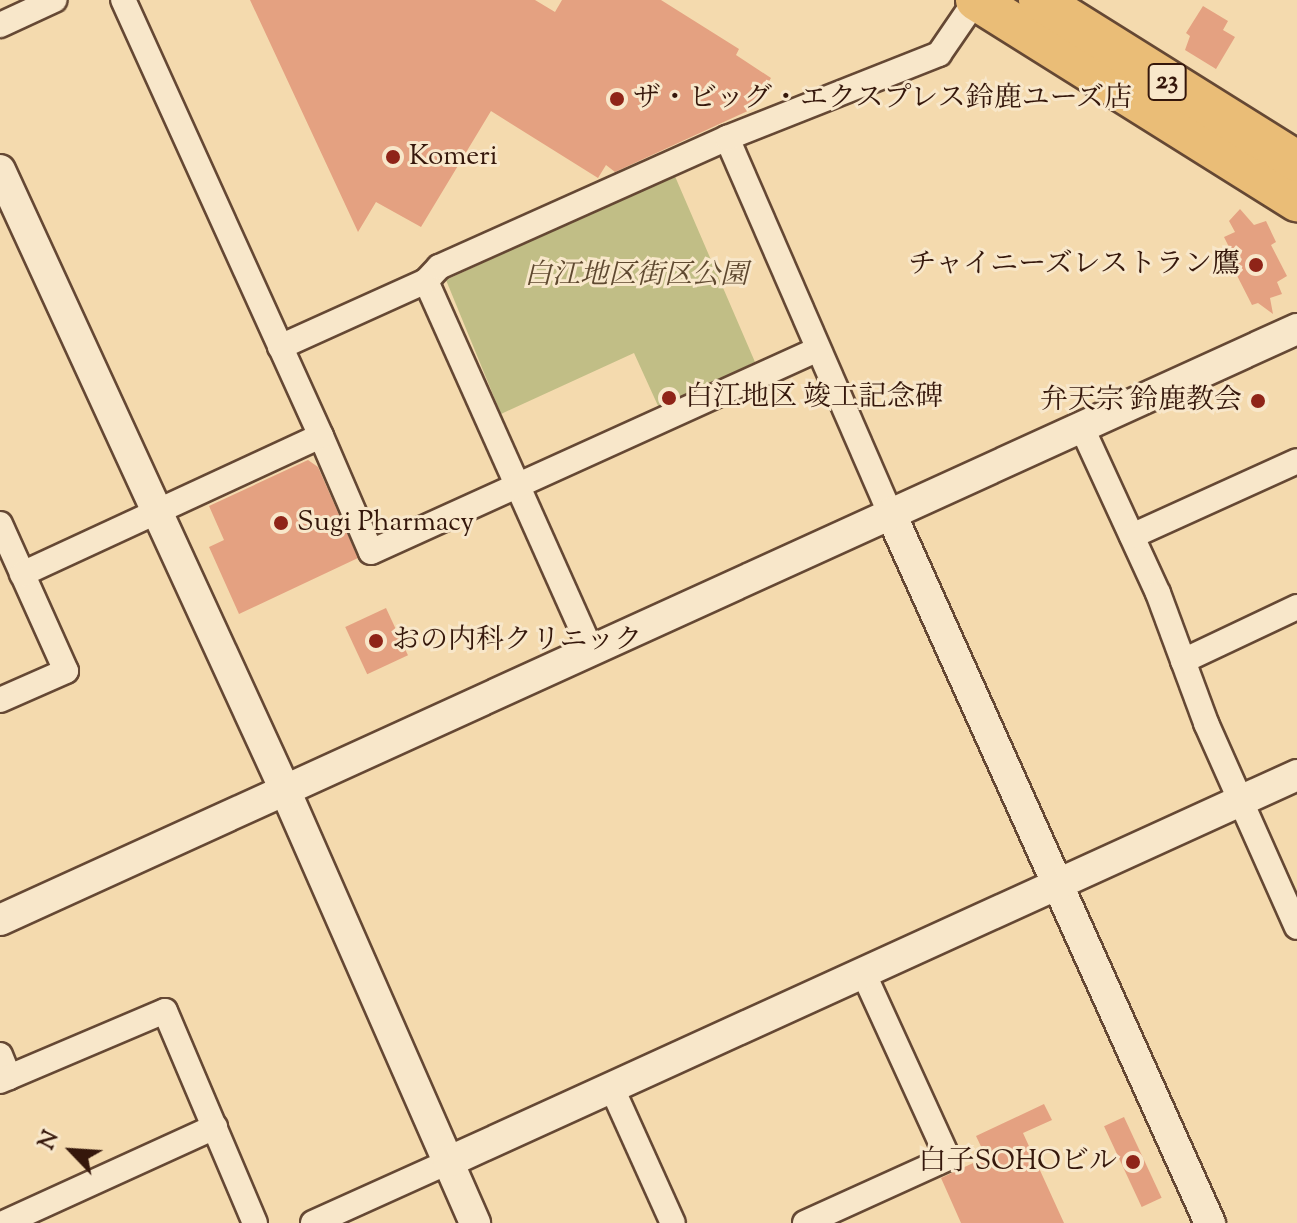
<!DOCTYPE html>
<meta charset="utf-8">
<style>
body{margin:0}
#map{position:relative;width:1297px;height:1223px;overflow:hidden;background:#f4daae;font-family:"Sorts Mill Goudy","Noto Serif JP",serif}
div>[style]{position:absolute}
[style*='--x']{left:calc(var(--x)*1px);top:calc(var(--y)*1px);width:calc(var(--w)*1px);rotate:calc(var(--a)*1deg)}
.green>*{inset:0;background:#c1be86}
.building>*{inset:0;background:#e4a181;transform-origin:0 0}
.roads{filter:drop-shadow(2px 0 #654834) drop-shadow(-2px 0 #654834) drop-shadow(0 2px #654834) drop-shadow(0 -2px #654834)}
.minor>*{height:24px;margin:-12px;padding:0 12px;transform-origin:12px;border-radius:12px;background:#f8e7ca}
.tertiary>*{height:30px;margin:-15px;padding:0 15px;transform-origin:15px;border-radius:15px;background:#f8e7ca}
.trunk>*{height:40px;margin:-20px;padding:0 20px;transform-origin:20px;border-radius:20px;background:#eabd77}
.dots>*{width:22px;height:22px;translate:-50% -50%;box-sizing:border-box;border:4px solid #f8e7ca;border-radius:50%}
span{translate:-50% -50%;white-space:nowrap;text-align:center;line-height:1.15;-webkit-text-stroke:6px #f8e7ca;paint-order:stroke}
.shield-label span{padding:2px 6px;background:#f8e7ca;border:2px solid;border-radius:6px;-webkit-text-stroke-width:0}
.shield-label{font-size:26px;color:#35170b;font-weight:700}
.poi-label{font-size:28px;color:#35170b}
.left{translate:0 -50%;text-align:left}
.right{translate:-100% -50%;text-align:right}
.park-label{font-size:28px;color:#5f4930;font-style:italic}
.north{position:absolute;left:32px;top:1111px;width:80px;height:80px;-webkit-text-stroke:6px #f8e7ca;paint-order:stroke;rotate:295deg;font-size:22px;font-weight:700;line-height:32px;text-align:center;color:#35170b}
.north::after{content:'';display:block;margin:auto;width:28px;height:36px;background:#35170b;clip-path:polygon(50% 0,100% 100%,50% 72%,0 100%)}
</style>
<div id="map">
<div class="green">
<i style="clip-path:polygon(674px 174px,755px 362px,659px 408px,634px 353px,501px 414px,446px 280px)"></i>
</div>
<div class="building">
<i style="clip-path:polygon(250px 0,535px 0,555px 12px,562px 0,661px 0,739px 49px,736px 55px,771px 78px,752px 109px,615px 172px,606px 165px,598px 178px,491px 111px,421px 227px,376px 202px,358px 232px)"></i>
<i style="clip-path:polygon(1203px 6px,1228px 21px,1223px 30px,1235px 37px,1216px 69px,1185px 50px,1190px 36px,1186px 33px)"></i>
<i style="clip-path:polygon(1240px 209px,1254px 225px,1266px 221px,1276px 242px,1271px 245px,1287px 276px,1277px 282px,1282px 294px,1270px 298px,1273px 314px,1258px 303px,1252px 305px,1226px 254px,1231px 251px,1224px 237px,1235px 232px,1229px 221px)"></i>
<i style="clip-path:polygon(308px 460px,318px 467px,358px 558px,239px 614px,209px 547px,224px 540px,209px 506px)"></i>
<i style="left:386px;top:608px;width:52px;height:45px;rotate:65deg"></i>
<i style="clip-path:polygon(1044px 1104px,1052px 1120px,1023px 1133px,1064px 1223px,961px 1223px,941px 1178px,986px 1157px,976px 1136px)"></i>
<i style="left:1124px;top:1117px;width:89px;height:22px;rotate:65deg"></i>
</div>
<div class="roads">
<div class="minor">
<i style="--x:0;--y:25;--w:60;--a:-24.8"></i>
<i style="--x:727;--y:138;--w:408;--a:66.5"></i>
<i style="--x:426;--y:281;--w:404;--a:65.9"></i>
<i style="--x:280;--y:347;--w:160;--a:-24.3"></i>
<i style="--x:426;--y:281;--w:19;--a:-47"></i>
<i style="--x:439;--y:267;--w:316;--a:-24.1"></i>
<i style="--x:727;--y:138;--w:228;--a:-21.6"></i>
<i style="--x:939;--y:54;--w:65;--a:-55.6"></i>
<i style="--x:1082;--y:428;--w:182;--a:65.3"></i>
<i style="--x:1158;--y:593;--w:139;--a:69.7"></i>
<i style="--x:1206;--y:723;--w:223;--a:66"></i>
<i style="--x:321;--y:436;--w:126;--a:66.7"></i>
<i style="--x:371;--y:552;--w:490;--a:-24.4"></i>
<i style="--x:0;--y:524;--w:161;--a:65.8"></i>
<i style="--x:66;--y:671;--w:72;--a:156.3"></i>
<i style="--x:1132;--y:536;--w:181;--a:-24.4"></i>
<i style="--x:22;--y:574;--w:329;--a:-24.8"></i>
<i style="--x:321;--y:436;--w:479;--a:-114.4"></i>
<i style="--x:1183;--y:661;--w:126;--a:-25.3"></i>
<i style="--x:0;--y:1055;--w:24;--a:68"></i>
<i style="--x:0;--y:1081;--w:179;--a:-23"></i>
<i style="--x:165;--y:1011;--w:230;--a:67"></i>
<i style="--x:611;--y:1086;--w:150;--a:65.7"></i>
<i style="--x:4;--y:1223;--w:232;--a:-24.5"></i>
<i style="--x:313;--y:1223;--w:148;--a:-24.3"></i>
<i style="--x:805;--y:1223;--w:157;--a:-24.4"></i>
<i style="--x:948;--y:1158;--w:205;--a:-114.6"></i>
</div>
<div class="tertiary">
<i style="--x:0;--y:170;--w:682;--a:65.31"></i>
<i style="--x:285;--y:790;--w:473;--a:66.3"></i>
<i style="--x:890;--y:512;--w:780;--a:65.77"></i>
<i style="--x:0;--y:920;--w:1425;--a:-24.5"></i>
<i style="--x:448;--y:1162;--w:933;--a:-24.5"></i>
</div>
<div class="trunk">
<i style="--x:976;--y:0;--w:379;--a:32.1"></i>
<i style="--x:1039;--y:0;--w:304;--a:32"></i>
</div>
</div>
<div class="dots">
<i style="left:617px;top:99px;background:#8f2418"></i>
<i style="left:393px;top:157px;background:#8f2418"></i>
<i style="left:1256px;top:265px;background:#8f2418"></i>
<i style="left:669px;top:398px;background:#8f2418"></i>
<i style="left:1258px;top:401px;background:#8f2418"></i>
<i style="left:281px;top:523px;background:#8f2418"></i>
<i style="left:376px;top:641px;background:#8f2418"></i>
<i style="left:1133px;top:1162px;background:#8f2418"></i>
</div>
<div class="shield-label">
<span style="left:1167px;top:82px">23</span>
</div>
<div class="poi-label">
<span class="left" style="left:633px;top:99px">ザ・ビッグ・エクスプレス鈴鹿ユーズ店</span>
<span class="left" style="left:409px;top:157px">Komeri</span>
<span class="right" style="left:1240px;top:265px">チャイニーズレストラン鷹</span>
<span class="left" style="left:685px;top:398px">白江地区 竣工記念碑</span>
<span class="right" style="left:1242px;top:401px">弁天宗 鈴鹿教会</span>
<span class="left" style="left:297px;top:523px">Sugi Pharmacy</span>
<span class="left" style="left:392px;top:641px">おの内科クリニック</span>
<span class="right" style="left:1117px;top:1162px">白子SOHOビル</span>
</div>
<div class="park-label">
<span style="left:636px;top:276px">白江地区街区公園</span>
</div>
<div class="north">N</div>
</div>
